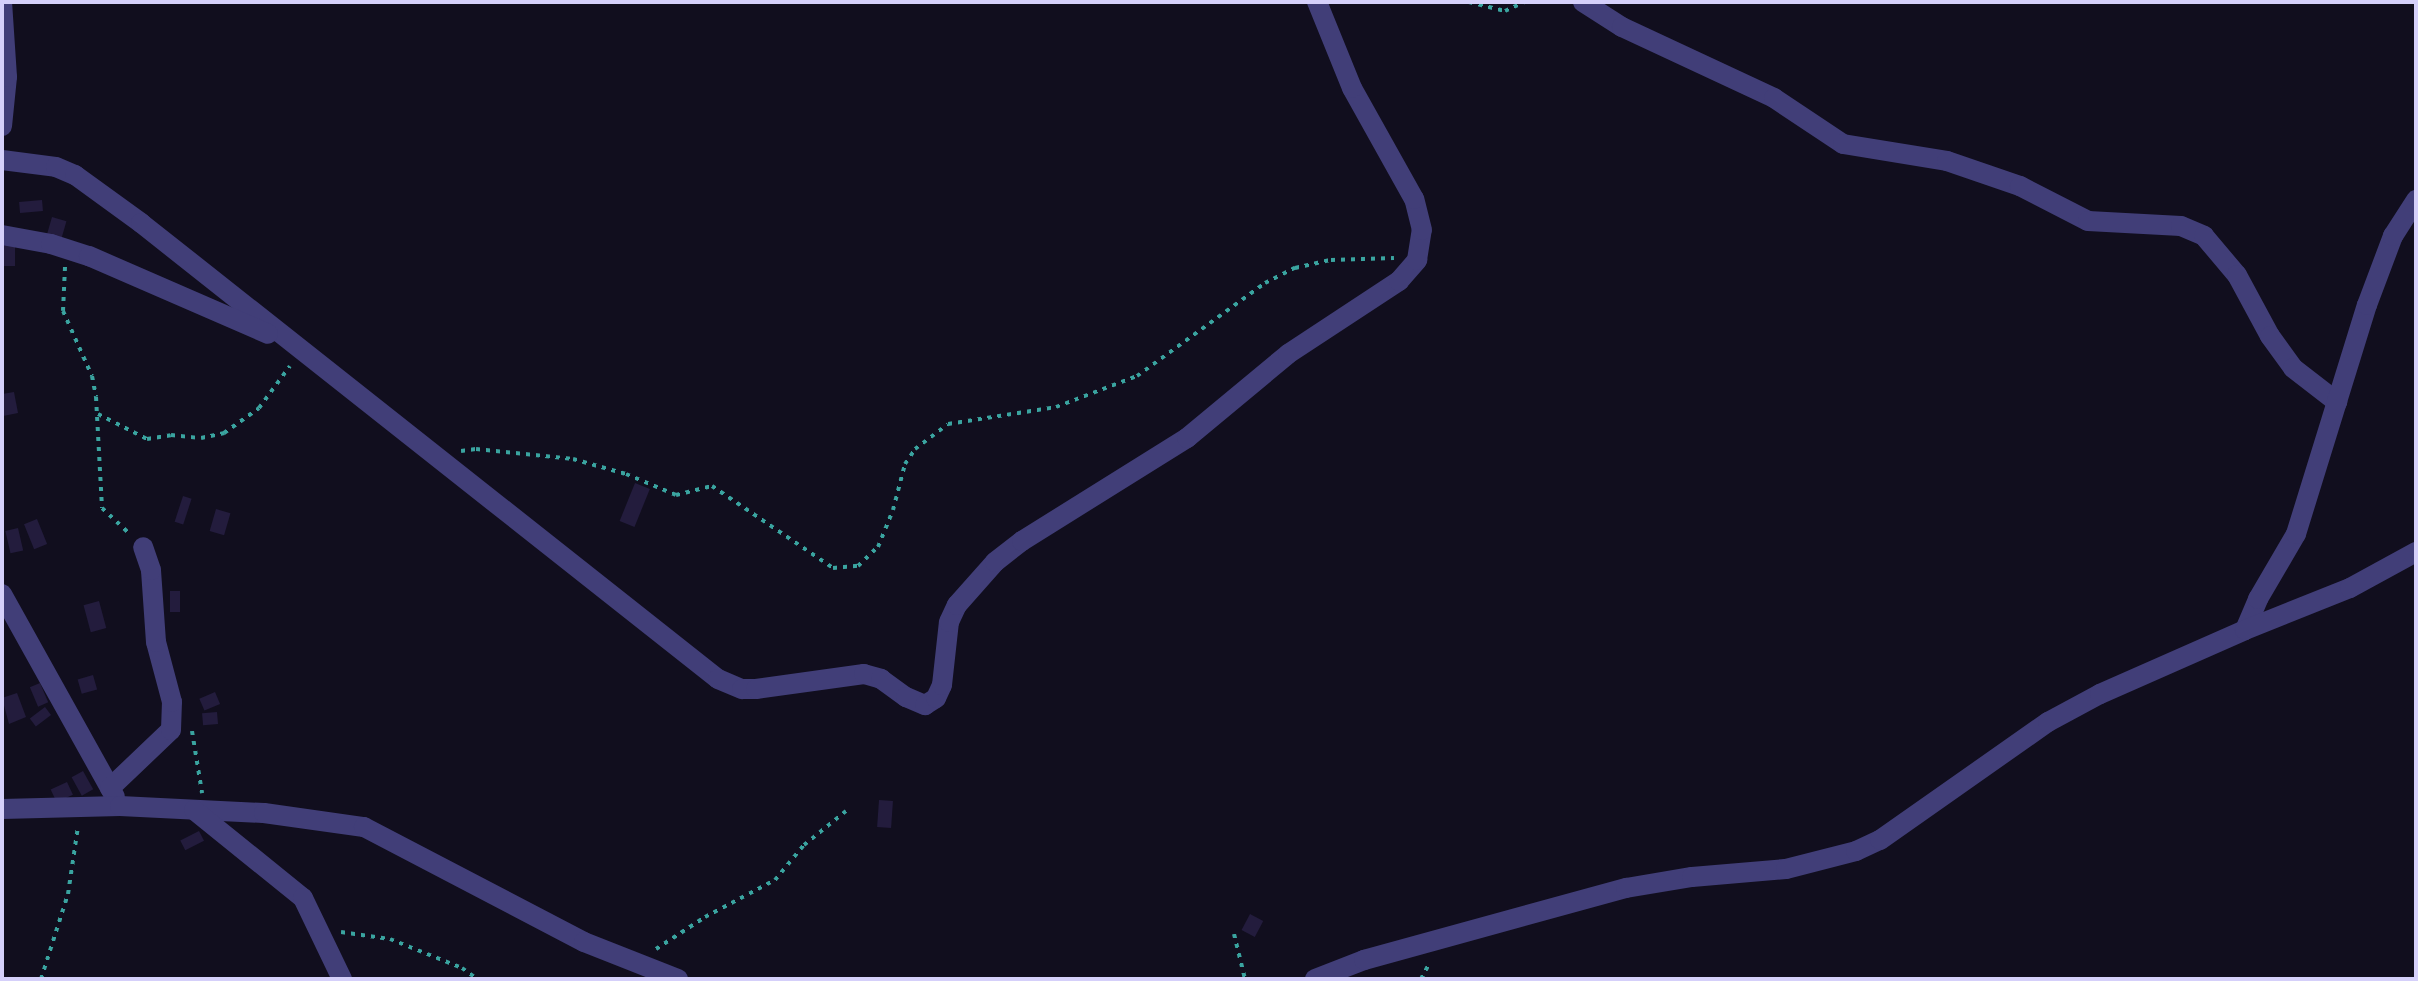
<!DOCTYPE html>
<style>
body{margin:0}
#map{position:relative;width:2418px;height:981px;overflow:hidden;background:#110e1e;font-family:Manrope,sans-serif}
div>[style]{position:absolute}
[style*='--x']{left:calc(var(--x)*1px);top:calc(var(--y)*1px);width:calc(var(--w)*1px);rotate:calc(var(--a)*1deg)}
.building>*{inset:0;background:#231c3d;transform-origin:0 0}
.path>*{height:4px;margin-top:-2px;transform-origin:0;background:repeating-linear-gradient(90deg,#3aa4a0 0 4px,transparent 0 10px)}
.minor>*{height:20px;margin:-10px;padding:0 10px;transform-origin:10px;border-radius:10px;background:#413e78}
span{translate:-50% -50%;white-space:nowrap;text-align:center;line-height:1.15;-webkit-text-stroke:6px #110e1e;paint-order:stroke}
.frame{position:absolute;inset:0;border:4px solid #d5d0fa;pointer-events:none}
</style>
<div id="map">
<div class="building">
<i style="left:42px;top:200px;width:11px;height:23px;rotate:85deg"></i>
<i style="left:52px;top:217px;width:15px;height:23px;rotate:16deg"></i>
<i style="left:2px;top:245px;width:13px;height:21px"></i>
<i style="clip-path:polygon(14px 392px,18px 413px,3px 416px,2px 394px)"></i>
<i style="left:635px;top:483px;width:16px;height:41px;rotate:22deg"></i>
<i style="left:183px;top:496px;width:9px;height:27px;rotate:18deg"></i>
<i style="left:216px;top:509px;width:15px;height:23px;rotate:16deg"></i>
<i style="left:37px;top:519px;width:27px;height:14px;rotate:68deg"></i>
<i style="left:18px;top:528px;width:23px;height:13px;rotate:77deg"></i>
<i style="left:170px;top:591px;width:10px;height:21px"></i>
<i style="left:99px;top:601px;width:28px;height:16px;rotate:75deg"></i>
<i style="left:93px;top:675px;width:15px;height:16px;rotate:74deg"></i>
<i style="left:40px;top:683px;width:21px;height:11px;rotate:67deg"></i>
<i style="left:215px;top:692px;width:13px;height:17px;rotate:67deg"></i>
<i style="clip-path:polygon(17px 693px,26px 717px,9px 724px,2px 698px)"></i>
<i style="left:45px;top:707px;width:10px;height:19px;rotate:53deg"></i>
<i style="left:217px;top:712px;width:12px;height:15px;rotate:85deg"></i>
<i style="left:83px;top:771px;width:21px;height:13px;rotate:61deg"></i>
<i style="left:67px;top:782px;width:14px;height:18px;rotate:65deg"></i>
<i style="left:879px;top:800px;width:14px;height:27px;rotate:4deg"></i>
<i style="left:199px;top:831px;width:11px;height:21px;rotate:63deg"></i>
<i style="left:1250px;top:914px;width:15px;height:18px;rotate:28deg"></i>
</div>
<div class="path">
<i style="--x:1469;--y:2;--w:37;--a:14"></i>
<i style="--x:1505;--y:11;--w:21;--a:-25"></i>
<i style="--x:65;--y:267;--w:44;--a:92.6"></i>
<i style="--x:63;--y:311;--w:71;--a:66"></i>
<i style="--x:92;--y:376;--w:21;--a:79"></i>
<i style="--x:96;--y:397;--w:111;--a:86.9"></i>
<i style="--x:102;--y:508;--w:38;--a:43"></i>
<i style="--x:98;--y:414;--w:55;--a:27"></i>
<i style="--x:147;--y:439;--w:24;--a:-9"></i>
<i style="--x:171;--y:435;--w:30;--a:6"></i>
<i style="--x:201;--y:438;--w:24;--a:-12"></i>
<i style="--x:224;--y:433;--w:43;--a:-35.5"></i>
<i style="--x:259;--y:408;--w:52;--a:-53.6"></i>
<i style="--x:461;--y:451;--w:15;--a:-8"></i>
<i style="--x:476;--y:449;--w:98;--a:5.9"></i>
<i style="--x:573;--y:459;--w:55;--a:15.8"></i>
<i style="--x:626;--y:474;--w:54;--a:22.8"></i>
<i style="--x:676;--y:495;--w:37;--a:-14"></i>
<i style="--x:712;--y:486;--w:146;--a:34.1"></i>
<i style="--x:833;--y:568;--w:25;--a:-5"></i>
<i style="--x:858;--y:566;--w:28;--a:-44"></i>
<i style="--x:878;--y:547;--w:40;--a:-68"></i>
<i style="--x:893;--y:510;--w:48;--a:-75.4"></i>
<i style="--x:905;--y:464;--w:18;--a:-56"></i>
<i style="--x:915;--y:449;--w:41;--a:-37.1"></i>
<i style="--x:948;--y:424;--w:109;--a:-8.9"></i>
<i style="--x:1056;--y:407;--w:87;--a:-20.9"></i>
<i style="--x:1137;--y:376;--w:158;--a:-36"></i>
<i style="--x:1265;--y:283;--w:34;--a:-27"></i>
<i style="--x:1295;--y:268;--w:37;--a:-13"></i>
<i style="--x:1331;--y:260;--w:63;--a:-1.8"></i>
<i style="--x:192;--y:731;--w:63;--a:80.8"></i>
<i style="--x:341;--y:932;--w:49;--a:8.1"></i>
<i style="--x:390;--y:939;--w:78;--a:21.9"></i>
<i style="--x:462;--y:968;--w:19;--a:36"></i>
<i style="--x:1234;--y:934;--w:46;--a:76.3"></i>
<i style="--x:656;--y:949;--w:59;--a:-33.1"></i>
<i style="--x:705;--y:917;--w:79;--a:-27.9"></i>
<i style="--x:775;--y:880;--w:45;--a:-50.4"></i>
<i style="--x:804;--y:845;--w:54;--a:-39"></i>
<i style="--x:41;--y:979;--w:89;--a:-72.4"></i>
<i style="--x:68;--y:894;--w:69;--a:-81.6"></i>
<i style="--x:1421;--y:979;--w:19;--a:-62"></i>
</div>
<div class="minor">
<i style="--x:1583;--y:2;--w:46;--a:32.7"></i>
<i style="--x:1622;--y:27;--w:168;--a:25"></i>
<i style="--x:1774;--y:98;--w:83;--a:33.7"></i>
<i style="--x:1843;--y:144;--w:105;--a:9.3"></i>
<i style="--x:1947;--y:161;--w:77;--a:18.9"></i>
<i style="--x:2020;--y:186;--w:76;--a:27.2"></i>
<i style="--x:2088;--y:221;--w:93;--a:3.1"></i>
<i style="--x:2181;--y:226;--w:25;--a:23"></i>
<i style="--x:2204;--y:236;--w:51;--a:49.8"></i>
<i style="--x:2237;--y:275;--w:69;--a:61.6"></i>
<i style="--x:2270;--y:336;--w:39;--a:54"></i>
<i style="--x:2293;--y:368;--w:56;--a:37.7"></i>
<i style="--x:2;--y:126;--w:49;--a:-84.2"></i>
<i style="--x:7;--y:77;--w:75;--a:-93.8"></i>
<i style="--x:2;--y:160;--w:54;--a:7.4"></i>
<i style="--x:56;--y:167;--w:21;--a:23"></i>
<i style="--x:75;--y:175;--w:82;--a:36"></i>
<i style="--x:141;--y:223;--w:735;--a:38.32"></i>
<i style="--x:718;--y:679;--w:26;--a:23"></i>
<i style="--x:742;--y:689;--w:14;--a:0"></i>
<i style="--x:756;--y:689;--w:109;--a:-7.9"></i>
<i style="--x:864;--y:674;--w:18;--a:16"></i>
<i style="--x:881;--y:679;--w:31;--a:36"></i>
<i style="--x:906;--y:697;--w:21;--a:23"></i>
<i style="--x:925;--y:705;--w:13;--a:-32"></i>
<i style="--x:936;--y:698;--w:14;--a:-65"></i>
<i style="--x:942;--y:685;--w:63;--a:-83.7"></i>
<i style="--x:949;--y:622;--w:19;--a:-65"></i>
<i style="--x:957;--y:605;--w:57;--a:-48.5"></i>
<i style="--x:995;--y:562;--w:34;--a:-38"></i>
<i style="--x:1022;--y:541;--w:195;--a:-32"></i>
<i style="--x:1187;--y:438;--w:131;--a:-39.7"></i>
<i style="--x:1288;--y:354;--w:133;--a:-33.3"></i>
<i style="--x:1399;--y:281;--w:28;--a:-49"></i>
<i style="--x:1417;--y:260;--w:30;--a:-81"></i>
<i style="--x:1422;--y:230;--w:32;--a:-104"></i>
<i style="--x:1414;--y:199;--w:127;--a:-119.2"></i>
<i style="--x:1352;--y:88;--w:93;--a:-112.1"></i>
<i style="--x:2;--y:235;--w:50;--a:10.4"></i>
<i style="--x:51;--y:244;--w:40;--a:18"></i>
<i style="--x:89;--y:256;--w:195;--a:23.5"></i>
<i style="--x:2;--y:594;--w:232;--a:60.9"></i>
<i style="--x:2245;--y:630;--w:34;--a:-67"></i>
<i style="--x:2258;--y:599;--w:75;--a:-59.7"></i>
<i style="--x:2296;--y:534;--w:240;--a:-72.8"></i>
<i style="--x:2367;--y:305;--w:74;--a:-69.4"></i>
<i style="--x:2393;--y:236;--w:43;--a:-57.4"></i>
<i style="--x:110;--y:788;--w:84;--a:-43.6"></i>
<i style="--x:171;--y:730;--w:28;--a:-88"></i>
<i style="--x:172;--y:702;--w:62;--a:-104.9"></i>
<i style="--x:156;--y:642;--w:72;--a:-94"></i>
<i style="--x:151;--y:570;--w:24;--a:-109"></i>
<i style="--x:2;--y:809;--w:118;--a:-1.5"></i>
<i style="--x:120;--y:806;--w:144;--a:2.8"></i>
<i style="--x:264;--y:813;--w:101;--a:8"></i>
<i style="--x:364;--y:827;--w:248;--a:27.6"></i>
<i style="--x:584;--y:942;--w:101;--a:21.5"></i>
<i style="--x:194;--y:810;--w:140;--a:38.9"></i>
<i style="--x:303;--y:898;--w:90;--a:64.3"></i>
<i style="--x:1315;--y:979;--w:53;--a:-21.2"></i>
<i style="--x:1364;--y:960;--w:272;--a:-15.4"></i>
<i style="--x:1626;--y:888;--w:67;--a:-9.5"></i>
<i style="--x:1692;--y:877;--w:94;--a:-4.9"></i>
<i style="--x:1786;--y:869;--w:72;--a:-14.4"></i>
<i style="--x:1856;--y:851;--w:26;--a:-25"></i>
<i style="--x:1880;--y:840;--w:205;--a:-35.1"></i>
<i style="--x:2048;--y:722;--w:59;--a:-28.3"></i>
<i style="--x:2100;--y:694;--w:158;--a:-23.8"></i>
<i style="--x:2245;--y:630;--w:113;--a:-21.8"></i>
<i style="--x:2350;--y:588;--w:75;--a:-28.6"></i>
</div>
<div class="frame"></div>
</div>
